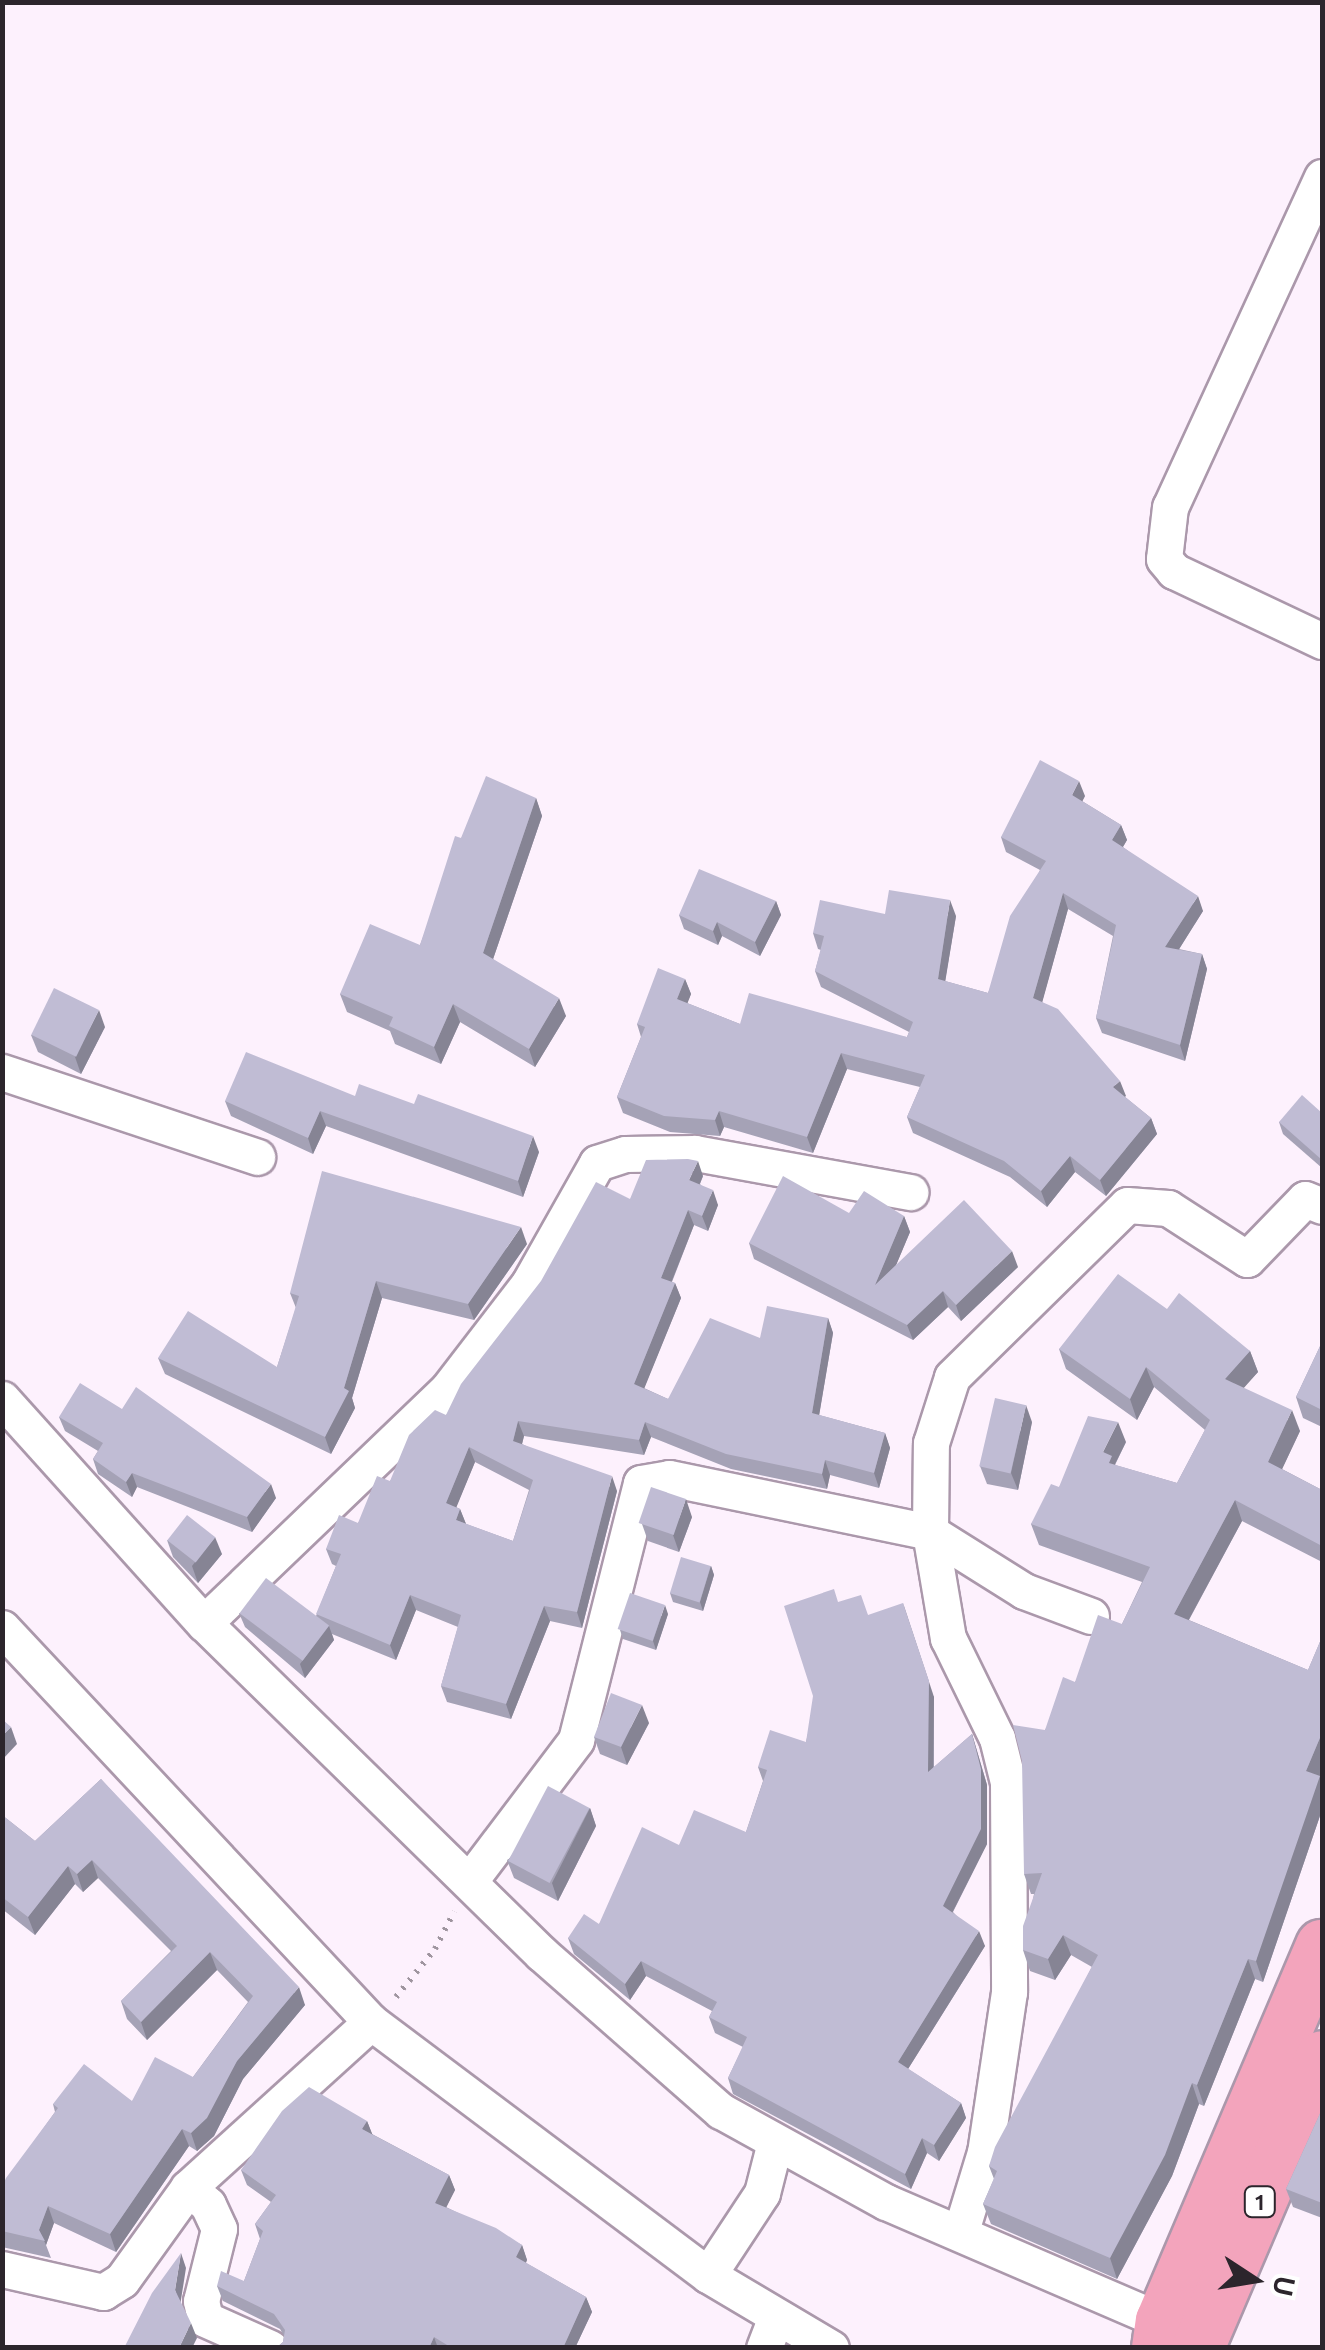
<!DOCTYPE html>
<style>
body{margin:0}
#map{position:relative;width:1325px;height:2350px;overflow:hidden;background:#fdf1fd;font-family:Ubuntu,sans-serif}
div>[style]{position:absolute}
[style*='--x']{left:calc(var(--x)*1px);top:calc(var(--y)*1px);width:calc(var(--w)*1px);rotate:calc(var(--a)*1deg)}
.path>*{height:6px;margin-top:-3px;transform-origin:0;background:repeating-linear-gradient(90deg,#9f959f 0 2.5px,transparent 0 10.5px)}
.roads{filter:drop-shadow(2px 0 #ab98ab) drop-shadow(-2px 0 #ab98ab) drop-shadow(0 2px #ab98ab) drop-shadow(0 -2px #ab98ab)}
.minor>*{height:35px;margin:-17.5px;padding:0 17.5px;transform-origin:17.5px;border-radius:17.5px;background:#fff}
.highway>*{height:52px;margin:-26px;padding:0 26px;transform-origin:26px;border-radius:26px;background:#f3a4bc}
.wall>*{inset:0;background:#a5a2b6}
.shaded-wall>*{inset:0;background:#868494}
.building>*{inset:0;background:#c0bcd4;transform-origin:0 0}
span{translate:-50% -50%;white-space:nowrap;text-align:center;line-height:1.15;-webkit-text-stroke:10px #fff;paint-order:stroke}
.shield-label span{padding:2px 8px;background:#fff;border:2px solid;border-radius:8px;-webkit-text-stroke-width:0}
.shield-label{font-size:22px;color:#2c252c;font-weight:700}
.frame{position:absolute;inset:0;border:5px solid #2c252c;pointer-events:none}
.north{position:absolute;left:1205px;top:2230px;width:100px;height:100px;-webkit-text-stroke:8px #fff;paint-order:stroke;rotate:102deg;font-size:28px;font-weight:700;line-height:40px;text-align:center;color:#2c252c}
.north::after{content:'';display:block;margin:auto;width:35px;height:45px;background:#2c252c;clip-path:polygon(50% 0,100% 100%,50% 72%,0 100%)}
</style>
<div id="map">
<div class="path">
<i style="--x:396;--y:1997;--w:62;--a:-50.9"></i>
<i style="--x:435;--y:1949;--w:42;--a:-62.8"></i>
</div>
<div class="roads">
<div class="minor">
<i style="--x:1322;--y:177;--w:363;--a:114.7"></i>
<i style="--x:1170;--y:507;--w:52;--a:96.6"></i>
<i style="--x:1164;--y:559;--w:16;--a:50"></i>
<i style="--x:1174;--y:571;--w:164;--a:25.3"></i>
<i style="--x:2;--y:1072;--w:269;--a:18.4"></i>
<i style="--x:2;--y:1399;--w:302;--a:48"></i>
<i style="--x:204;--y:1623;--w:473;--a:44.4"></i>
<i style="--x:542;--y:1954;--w:238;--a:41.3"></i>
<i style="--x:721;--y:2111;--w:188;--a:28.9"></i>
<i style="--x:886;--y:2202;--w:301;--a:23.3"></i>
<i style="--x:1091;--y:1616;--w:72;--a:-159.5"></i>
<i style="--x:1024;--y:1591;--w:111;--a:-147.9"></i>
<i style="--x:930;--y:1532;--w:89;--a:-89.4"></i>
<i style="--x:931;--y:1443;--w:69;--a:-72.3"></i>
<i style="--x:952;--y:1377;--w:245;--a:-44.5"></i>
<i style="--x:1127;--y:1205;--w:41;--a:4.2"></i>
<i style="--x:1168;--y:1208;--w:94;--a:32.8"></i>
<i style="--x:1247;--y:1259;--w:83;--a:-46"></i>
<i style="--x:1305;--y:1199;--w:18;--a:22"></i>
<i style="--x:204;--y:1623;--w:337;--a:-43.8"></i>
<i style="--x:447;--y:1390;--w:133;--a:-52.4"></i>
<i style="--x:528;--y:1285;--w:140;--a:-60.5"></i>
<i style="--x:597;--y:1163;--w:29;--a:-18"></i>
<i style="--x:625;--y:1154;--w:70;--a:-0.8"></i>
<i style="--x:695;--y:1153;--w:219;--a:10.3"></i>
<i style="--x:2;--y:1628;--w:540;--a:46.88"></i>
<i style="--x:371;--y:2022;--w:421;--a:36.9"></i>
<i style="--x:708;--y:2275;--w:143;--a:30.7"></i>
<i style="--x:471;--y:1879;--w:174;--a:-52.9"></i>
<i style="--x:576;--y:1740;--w:265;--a:-75.8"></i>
<i style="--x:641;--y:1483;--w:28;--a:-10"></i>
<i style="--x:669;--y:1478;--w:267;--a:11.7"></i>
<i style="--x:930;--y:1532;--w:108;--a:80.4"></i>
<i style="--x:948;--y:1638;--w:111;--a:63.9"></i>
<i style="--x:997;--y:1738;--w:45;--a:76"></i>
<i style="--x:1008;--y:1782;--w:210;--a:89.7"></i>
<i style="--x:1009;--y:1992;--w:162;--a:98.5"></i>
<i style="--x:985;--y:2152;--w:83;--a:106.9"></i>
<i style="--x:188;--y:2188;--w:26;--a:40"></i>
<i style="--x:208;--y:2205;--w:26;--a:65"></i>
<i style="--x:219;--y:2229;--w:74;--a:104"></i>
<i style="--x:201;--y:2301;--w:18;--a:77"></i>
<i style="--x:205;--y:2319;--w:71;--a:24"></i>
<i style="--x:2;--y:2269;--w:104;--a:12.8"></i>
<i style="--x:103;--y:2292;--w:22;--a:-32"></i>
<i style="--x:122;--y:2280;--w:113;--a:-54.3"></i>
<i style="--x:188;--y:2188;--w:247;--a:-42.2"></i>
<i style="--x:708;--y:2275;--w:98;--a:-56.6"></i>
<i style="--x:762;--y:2193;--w:49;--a:-75.7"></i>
<i style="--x:764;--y:2348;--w:31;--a:-69"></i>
</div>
<div class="highway">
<i style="--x:1158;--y:2348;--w:27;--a:-82"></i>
<i style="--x:1162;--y:2321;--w:408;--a:-66.9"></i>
<i style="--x:1198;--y:2348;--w:316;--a:-66.9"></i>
</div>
</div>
<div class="wall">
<i style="clip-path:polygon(1085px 796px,1082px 801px,1121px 825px,1127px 840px,1123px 847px,1203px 911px,1179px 949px,1202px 954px,1207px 969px,1185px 1061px,1102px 1033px,1096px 1018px,1113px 936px,1068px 909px,1042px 1002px,1125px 1097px,1151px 1118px,1157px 1134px,1106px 1196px,1075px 1172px,1047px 1207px,1010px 1177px,913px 1133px,907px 1117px,920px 1087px,847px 1069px,813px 1153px,724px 1127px,720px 1136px,670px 1132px,623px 1113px,617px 1097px,641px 1037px,637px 1024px,685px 979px,691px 994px,687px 1003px,740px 1024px,907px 1037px,909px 1032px,821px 987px,815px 971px,821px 950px,818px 949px,813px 933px,885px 914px,956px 916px,945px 981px,988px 993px,1040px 870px,1006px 852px,1001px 837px)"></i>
<i style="clip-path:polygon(536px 798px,542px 816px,493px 959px,566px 1016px,535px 1067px,460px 1022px,441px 1064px,395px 1044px,390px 1031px,347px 1012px,340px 994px,420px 945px,461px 838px)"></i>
<i style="clip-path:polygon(776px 901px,781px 915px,760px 956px,722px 936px,718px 945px,684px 929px,679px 915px)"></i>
<i style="clip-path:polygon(105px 1027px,81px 1074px,38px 1052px,31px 1035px)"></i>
<i style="clip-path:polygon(355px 1096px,539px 1152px,523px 1197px,326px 1126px,313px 1154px,231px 1116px,225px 1101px)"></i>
<i style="clip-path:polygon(1322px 1113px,1322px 1168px,1283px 1134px,1279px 1122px)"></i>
<i style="clip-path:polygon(evenodd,703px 1176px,700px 1184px,718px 1205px,708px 1231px,694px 1225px,672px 1282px,675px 1283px,681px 1298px,644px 1388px,668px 1399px,760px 1338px,828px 1318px,833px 1333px,819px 1415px,885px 1433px,890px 1448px,879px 1488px,830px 1475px,827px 1489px,731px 1469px,651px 1437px,644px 1455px,524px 1436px,522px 1444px,617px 1491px,582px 1628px,550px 1621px,511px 1719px,447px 1702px,441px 1686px,458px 1627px,416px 1610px,396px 1660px,332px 1634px,334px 1640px,305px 1678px,245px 1627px,239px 1613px,316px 1616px,336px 1566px,332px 1564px,326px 1549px,358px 1523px,390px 1481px,630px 1199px,703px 1176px,475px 1462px,529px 1490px,513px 1541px,466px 1524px,460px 1509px,456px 1507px,475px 1462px)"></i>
<i style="clip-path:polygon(849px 1213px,904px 1216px,910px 1232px,896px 1265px,1018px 1267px,961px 1321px,948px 1307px,913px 1340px,754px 1259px,749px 1243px)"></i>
<i style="clip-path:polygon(527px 1244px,474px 1320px,382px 1298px,352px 1398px,355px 1408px,331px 1454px,165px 1374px,158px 1358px,277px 1367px,296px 1308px,290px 1293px)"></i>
<i style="clip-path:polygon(1167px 1309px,1250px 1351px,1258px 1372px,1243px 1388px,1300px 1431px,1282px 1469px,1322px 1490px,1322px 1562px,1242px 1521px,1189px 1620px,1308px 1670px,1322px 1637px,1322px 1771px,1320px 1777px,1322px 1784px,1322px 1810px,1263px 1982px,1255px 1979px,1204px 2106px,1199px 2104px,1172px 2176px,1117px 2279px,991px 2224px,983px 2204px,994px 2179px,989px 2166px,1092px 1967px,1071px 1955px,1055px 1980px,1030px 1971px,1023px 1950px,1034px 1894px,1031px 1894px,1024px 1874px,1045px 1730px,1075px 1682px,1122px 1624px,1142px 1582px,1039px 1545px,1031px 1524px,1059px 1487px,1126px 1442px,1115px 1465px,1177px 1483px,1205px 1430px,1154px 1387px,1137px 1420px,1066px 1369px,1059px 1349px)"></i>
<i style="clip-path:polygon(1322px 1342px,1322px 1427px,1303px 1418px,1296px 1397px)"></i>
<i style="clip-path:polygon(122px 1409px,276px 1498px,252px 1532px,137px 1487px,132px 1497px,98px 1474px,93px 1459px,98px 1451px,65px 1431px,59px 1417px)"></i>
<i style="clip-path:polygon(1032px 1422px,1018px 1490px,987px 1484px,980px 1466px)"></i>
<i style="clip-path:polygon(692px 1517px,679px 1552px,648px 1541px,642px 1524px)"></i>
<i style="clip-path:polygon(167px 1540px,222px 1554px,198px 1583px,173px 1557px)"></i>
<i style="clip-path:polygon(711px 1566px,714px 1575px,703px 1611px,673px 1602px,670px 1593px)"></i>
<i style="clip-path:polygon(839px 1602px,868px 1615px,934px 1697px,934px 1767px,972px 1734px,987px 1785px,987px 1844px,953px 1912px,985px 1946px,908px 2069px,961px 2103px,966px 2118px,939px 2161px,927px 2153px,911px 2189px,733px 2094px,728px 2078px,743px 2047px,715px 2033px,709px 2017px,712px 2011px,646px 1976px,630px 2000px,574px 1954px,568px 1938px,599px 1924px,679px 1845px,746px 1832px,763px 1781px,758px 1767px,806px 1742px)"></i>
<i style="clip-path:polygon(668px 1614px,656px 1650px,623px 1639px,620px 1630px)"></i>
<i style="clip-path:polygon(649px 1723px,627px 1765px,600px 1754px,594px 1737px)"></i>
<i style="clip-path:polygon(101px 1779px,305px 2005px,243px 2079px,214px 2136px,197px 2151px,189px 2146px,116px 2252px,54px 2223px,46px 2245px,51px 2258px,2px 2247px,2px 2187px,55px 2112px,53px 2104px,132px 2101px,193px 2077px,248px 2002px,217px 1970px,147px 2040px,127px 2019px,121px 2001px,171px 1951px,98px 1878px,83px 1892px,75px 1884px,35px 1935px,2px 1909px,2px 1815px,35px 1841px)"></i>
<i style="clip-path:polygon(590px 1808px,596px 1826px,558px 1901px,514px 1878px,507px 1860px)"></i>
<i style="clip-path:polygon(1322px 2109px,1322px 2218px,1293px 2207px,1286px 2189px)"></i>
<i style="clip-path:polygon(367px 2121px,372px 2134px,449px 2175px,455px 2190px,446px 2207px,522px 2245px,527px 2260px,526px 2263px,586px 2297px,592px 2312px,575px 2348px,276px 2348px,283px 2342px,284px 2336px,280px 2329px,223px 2301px,217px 2286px,244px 2281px,260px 2239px,255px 2224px,271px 2202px,247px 2185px,241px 2170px)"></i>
</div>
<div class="shaded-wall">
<i style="clip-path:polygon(1079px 781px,1085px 796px,1078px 810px,1072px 795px)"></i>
<i style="clip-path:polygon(536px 798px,542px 816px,489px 971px,483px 953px)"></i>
<i style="clip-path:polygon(1121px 825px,1127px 840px,1118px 855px,1112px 840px)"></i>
<i style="clip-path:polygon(1063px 893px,1068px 909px,1039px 1014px,1033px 998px)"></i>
<i style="clip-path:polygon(1198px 896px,1203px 911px,1171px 962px,1165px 947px)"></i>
<i style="clip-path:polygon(950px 900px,956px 916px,943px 995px,938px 979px)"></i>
<i style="clip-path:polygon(776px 901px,781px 915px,760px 956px,755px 942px)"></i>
<i style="clip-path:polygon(717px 922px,722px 936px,718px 945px,713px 931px)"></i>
<i style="clip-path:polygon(1202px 954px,1207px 969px,1185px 1061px,1180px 1045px)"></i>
<i style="clip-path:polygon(685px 979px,691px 994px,683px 1015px,677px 999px)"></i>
<i style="clip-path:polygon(559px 998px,566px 1016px,535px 1067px,529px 1049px)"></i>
<i style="clip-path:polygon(453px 1004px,460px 1022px,441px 1064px,434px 1047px)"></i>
<i style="clip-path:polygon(99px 1010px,105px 1027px,81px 1074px,75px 1057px)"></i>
<i style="clip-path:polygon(841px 1053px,847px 1069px,813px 1153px,807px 1137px)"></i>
<i style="clip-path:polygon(1120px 1081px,1126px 1096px,1118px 1103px,1113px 1087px)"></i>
<i style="clip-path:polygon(320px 1111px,326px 1126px,313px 1154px,308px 1138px)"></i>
<i style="clip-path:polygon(719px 1111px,724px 1127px,720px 1136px,715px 1120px)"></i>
<i style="clip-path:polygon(1151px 1118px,1157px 1134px,1106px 1196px,1100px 1180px)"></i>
<i style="clip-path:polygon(533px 1136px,539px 1152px,523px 1197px,518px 1181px)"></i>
<i style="clip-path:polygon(1070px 1156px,1075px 1172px,1047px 1207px,1041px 1191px)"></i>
<i style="clip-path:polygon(698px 1161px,703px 1176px,695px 1195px,689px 1180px)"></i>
<i style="clip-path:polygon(713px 1190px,718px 1205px,708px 1231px,702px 1216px)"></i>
<i style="clip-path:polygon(688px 1210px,694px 1225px,667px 1293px,661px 1278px)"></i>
<i style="clip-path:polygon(904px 1216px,910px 1232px,881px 1301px,875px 1285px)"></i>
<i style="clip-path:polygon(521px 1227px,527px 1244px,474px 1320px,468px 1304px)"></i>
<i style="clip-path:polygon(1012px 1251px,1018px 1267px,961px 1321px,956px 1305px)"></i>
<i style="clip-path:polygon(376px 1281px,382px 1298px,352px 1398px,355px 1408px,331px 1454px,325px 1437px,344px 1388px)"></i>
<i style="clip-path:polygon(675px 1283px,681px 1298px,640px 1399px,634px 1384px)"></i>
<i style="clip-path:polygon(943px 1291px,948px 1307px,913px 1340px,907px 1325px)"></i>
<i style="clip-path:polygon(828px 1318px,833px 1333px,817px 1428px,812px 1413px)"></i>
<i style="clip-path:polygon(1250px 1351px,1258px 1372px,1233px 1400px,1225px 1379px)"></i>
<i style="clip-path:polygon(1146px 1367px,1154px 1387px,1137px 1420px,1130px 1399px)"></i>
<i style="clip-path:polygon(1026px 1405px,1032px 1422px,1018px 1490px,1011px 1473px)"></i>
<i style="clip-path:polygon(1292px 1410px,1300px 1431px,1276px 1482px,1268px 1462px)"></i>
<i style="clip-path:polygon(518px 1421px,524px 1436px,519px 1456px,513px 1441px)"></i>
<i style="clip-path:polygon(645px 1422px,651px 1437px,644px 1455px,639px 1440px)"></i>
<i style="clip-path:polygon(1118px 1422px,1126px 1442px,1115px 1464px,1119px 1476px,1117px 1484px,1103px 1452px)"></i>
<i style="clip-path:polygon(885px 1433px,890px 1448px,879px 1488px,874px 1473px)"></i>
<i style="clip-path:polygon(469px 1447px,475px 1462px,452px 1518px,446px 1503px)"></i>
<i style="clip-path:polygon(825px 1460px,830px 1475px,827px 1489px,822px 1474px)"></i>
<i style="clip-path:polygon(132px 1473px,137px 1487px,132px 1497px,126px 1482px)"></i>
<i style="clip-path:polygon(612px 1476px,617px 1491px,582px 1628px,577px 1612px)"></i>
<i style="clip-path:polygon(271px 1484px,276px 1498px,252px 1532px,247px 1517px)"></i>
<i style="clip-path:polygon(686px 1499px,692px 1517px,679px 1552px,673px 1535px)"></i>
<i style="clip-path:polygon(1235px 1500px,1242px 1521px,1181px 1634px,1174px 1614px)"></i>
<i style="clip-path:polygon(460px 1509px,466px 1524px,456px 1520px)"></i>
<i style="clip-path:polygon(215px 1537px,222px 1554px,198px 1583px,192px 1566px)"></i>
<i style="clip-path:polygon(711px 1566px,714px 1575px,703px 1611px,700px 1602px)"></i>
<i style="clip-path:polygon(410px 1595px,416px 1610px,396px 1660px,390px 1645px)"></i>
<i style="clip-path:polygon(903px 1603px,934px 1697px,933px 1787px,928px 1772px)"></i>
<i style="clip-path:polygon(665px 1605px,668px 1614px,656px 1650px,653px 1641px)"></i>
<i style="clip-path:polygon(544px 1606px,550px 1621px,511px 1719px,506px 1704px)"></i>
<i style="clip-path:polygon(329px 1626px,334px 1640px,305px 1678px,300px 1664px)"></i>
<i style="clip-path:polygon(642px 1705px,649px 1723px,627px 1765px,621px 1747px)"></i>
<i style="clip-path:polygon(11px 1727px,17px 1744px,2px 1760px,2px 1736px)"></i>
<i style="clip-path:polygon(1322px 1733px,1322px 1771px,1320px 1777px,1322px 1784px,1322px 1810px,1263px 1982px,1256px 1961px,1306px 1771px)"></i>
<i style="clip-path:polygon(972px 1734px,987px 1785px,987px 1844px,948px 1921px,943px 1906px)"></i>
<i style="clip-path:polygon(590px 1808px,596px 1826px,558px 1901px,552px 1883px)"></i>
<i style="clip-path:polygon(92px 1860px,98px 1878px,83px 1892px,77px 1874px)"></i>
<i style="clip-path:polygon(68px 1866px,75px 1884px,35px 1935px,28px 1917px)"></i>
<i style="clip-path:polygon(979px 1931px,985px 1946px,903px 2077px,898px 2062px)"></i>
<i style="clip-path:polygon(1063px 1935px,1071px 1955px,1055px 1980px,1048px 1959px)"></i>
<i style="clip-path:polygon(210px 1952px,217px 1970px,147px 2040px,141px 2022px)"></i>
<i style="clip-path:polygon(1248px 1959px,1255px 1979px,1204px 2106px,1197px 2085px)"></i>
<i style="clip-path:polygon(641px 1961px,646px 1976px,630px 2000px,625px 1984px)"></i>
<i style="clip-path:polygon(299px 1987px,305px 2005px,243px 2079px,214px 2136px,197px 2151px,191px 2133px,237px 2061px)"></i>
<i style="clip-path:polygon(1192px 2083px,1199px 2104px,1172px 2176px,1117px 2279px,1110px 2258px)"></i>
<i style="clip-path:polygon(961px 2103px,966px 2118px,939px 2161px,934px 2145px)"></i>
<i style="clip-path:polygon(367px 2121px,373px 2136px,362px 2129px)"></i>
<i style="clip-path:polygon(182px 2129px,189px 2146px,116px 2252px,110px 2234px)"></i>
<i style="clip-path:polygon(922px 2138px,927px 2153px,911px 2189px,905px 2174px)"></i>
<i style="clip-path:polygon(449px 2175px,455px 2190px,441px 2218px,435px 2203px)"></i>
<i style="clip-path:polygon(48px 2206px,54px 2223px,46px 2245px,39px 2230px)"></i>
<i style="clip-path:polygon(522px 2245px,527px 2260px,521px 2272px,516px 2257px)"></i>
<i style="clip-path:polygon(181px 2253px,186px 2268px,180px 2306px,175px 2290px)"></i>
<i style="clip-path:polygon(586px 2297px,592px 2312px,575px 2348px,563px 2348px)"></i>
<i style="clip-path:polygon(191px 2323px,197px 2338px,192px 2348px,179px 2348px)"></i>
<i style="clip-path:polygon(434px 2337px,438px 2348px,429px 2348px)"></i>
</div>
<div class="building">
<i style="clip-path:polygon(1040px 760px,1079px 781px,1072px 795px,1121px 825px,1112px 840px,1198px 896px,1165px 947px,1202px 954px,1180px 1045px,1096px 1018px,1116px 925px,1063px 893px,1033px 998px,1058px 1009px,1120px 1081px,1113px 1087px,1151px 1118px,1100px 1180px,1070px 1156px,1041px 1191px,1004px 1161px,907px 1117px,925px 1075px,841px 1053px,807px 1137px,719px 1111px,715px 1120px,664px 1116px,617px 1097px,645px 1027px,637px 1024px,658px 968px,685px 979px,677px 999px,740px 1024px,749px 993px,907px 1037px,913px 1022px,815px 971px,824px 936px,813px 933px,820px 900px,885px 914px,889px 890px,950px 900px,938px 979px,988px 993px,1010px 916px,1046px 861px,1001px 837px)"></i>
<i style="clip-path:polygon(486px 776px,536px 798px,483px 953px,559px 998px,529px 1049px,453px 1004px,434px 1047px,389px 1026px,393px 1017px,340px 994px,370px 924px,420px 945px,455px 836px,461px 838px)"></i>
<i style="clip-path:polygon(699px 869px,776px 901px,755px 942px,717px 922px,713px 931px,679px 915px)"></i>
<i style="left:54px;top:988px;width:50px;height:52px;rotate:26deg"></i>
<i style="clip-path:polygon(246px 1052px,355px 1096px,359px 1084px,414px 1104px,418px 1094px,533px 1136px,518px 1181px,320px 1111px,308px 1138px,225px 1101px)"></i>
<i style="clip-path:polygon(1302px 1095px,1322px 1113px,1322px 1160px,1279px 1122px)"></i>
<i style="clip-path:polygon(evenodd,688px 1159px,698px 1161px,689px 1180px,713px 1190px,702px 1216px,688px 1210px,661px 1278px,675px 1283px,634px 1384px,668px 1399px,710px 1318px,760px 1338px,767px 1306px,828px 1318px,812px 1413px,885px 1433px,874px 1473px,825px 1460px,822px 1474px,726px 1454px,645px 1422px,639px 1440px,518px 1421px,513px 1441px,612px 1476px,577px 1612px,544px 1606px,506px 1704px,441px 1686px,461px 1615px,410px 1595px,390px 1645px,316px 1614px,341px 1554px,326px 1549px,339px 1515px,358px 1523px,377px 1476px,390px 1481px,409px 1435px,435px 1410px,446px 1415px,461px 1384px,541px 1281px,596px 1182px,630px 1199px,646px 1160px,688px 1159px,469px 1447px,533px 1480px,513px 1541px,456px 1520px,460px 1509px,446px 1503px,469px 1447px)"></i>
<i style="clip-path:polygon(322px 1171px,521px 1227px,468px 1304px,376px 1281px,344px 1388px,349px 1391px,325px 1437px,158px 1358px,188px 1311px,277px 1367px,299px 1296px,290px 1293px)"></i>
<i style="clip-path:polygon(783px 1176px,849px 1213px,864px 1191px,904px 1216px,875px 1285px,964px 1200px,1012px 1251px,956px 1305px,943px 1291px,907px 1325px,749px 1243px)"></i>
<i style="clip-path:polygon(1118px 1274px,1167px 1309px,1179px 1293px,1250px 1351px,1225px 1379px,1292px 1410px,1268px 1462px,1322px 1490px,1322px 1546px,1235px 1500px,1174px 1614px,1308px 1670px,1322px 1637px,1322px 1733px,1306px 1771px,1320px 1776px,1256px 1961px,1248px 1959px,1197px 2085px,1192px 2083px,1165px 2155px,1110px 2258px,983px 2204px,997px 2171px,989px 2166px,995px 2147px,1098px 1955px,1063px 1935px,1048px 1959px,1023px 1950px,1023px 1926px,1042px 1873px,1024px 1874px,1022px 1761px,1013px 1725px,1045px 1730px,1063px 1677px,1075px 1682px,1098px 1615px,1122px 1624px,1150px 1567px,1031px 1524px,1051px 1484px,1059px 1487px,1088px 1416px,1118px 1422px,1103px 1452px,1112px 1456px,1109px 1463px,1177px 1483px,1210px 1420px,1146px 1367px,1130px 1399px,1059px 1349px)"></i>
<i style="clip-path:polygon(1322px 1342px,1322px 1410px,1296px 1397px)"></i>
<i style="clip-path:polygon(80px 1383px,122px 1409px,136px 1387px,271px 1484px,247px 1517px,132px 1473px,126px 1482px,93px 1459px,103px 1443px,59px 1417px)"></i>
<i style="left:995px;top:1398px;width:32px;height:70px;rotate:13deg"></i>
<i style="left:651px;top:1487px;width:37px;height:38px;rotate:19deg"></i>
<i style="left:187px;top:1515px;width:36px;height:32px;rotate:38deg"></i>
<i style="left:681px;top:1557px;width:31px;height:38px;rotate:17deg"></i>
<i style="left:266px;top:1578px;width:79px;height:44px;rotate:37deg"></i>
<i style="clip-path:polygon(834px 1589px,838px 1602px,861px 1595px,868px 1615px,903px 1603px,929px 1681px,928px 1772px,972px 1734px,981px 1769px,981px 1829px,943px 1906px,979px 1931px,898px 2062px,961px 2103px,934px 2145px,922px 2138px,905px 2174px,728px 2078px,747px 2037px,709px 2017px,717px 2002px,641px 1961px,625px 1984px,568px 1938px,584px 1914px,599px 1924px,642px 1827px,679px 1845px,694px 1810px,746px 1832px,767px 1770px,758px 1767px,770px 1730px,806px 1742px,813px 1696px,784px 1606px)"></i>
<i style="left:630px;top:1593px;width:37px;height:38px;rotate:19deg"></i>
<i style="clip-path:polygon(611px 1693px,642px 1705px,621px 1747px,594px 1737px)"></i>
<i style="clip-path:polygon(2px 1719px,11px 1727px,2px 1736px)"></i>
<i style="clip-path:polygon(101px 1779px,299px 1987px,237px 2061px,207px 2118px,191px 2133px,182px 2129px,110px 2234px,48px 2206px,39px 2230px,45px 2241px,2px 2231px,2px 2187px,6px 2178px,58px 2108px,53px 2104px,84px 2064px,132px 2101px,155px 2057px,193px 2077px,253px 1996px,210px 1952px,141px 2022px,121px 2001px,177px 1946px,92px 1860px,77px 1874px,68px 1866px,28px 1917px,2px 1897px,2px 1815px,35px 1841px)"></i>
<i style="left:548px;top:1786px;width:47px;height:85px;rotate:28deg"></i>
<i style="clip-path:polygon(309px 2087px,367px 2121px,362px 2129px,449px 2175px,435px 2203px,496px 2228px,522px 2245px,516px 2257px,586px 2297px,563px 2348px,452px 2348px,434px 2337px,429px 2348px,276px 2348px,283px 2342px,285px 2330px,274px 2314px,217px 2286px,221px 2271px,244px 2281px,263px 2231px,255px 2224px,276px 2195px,241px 2170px,282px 2111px)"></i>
<i style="clip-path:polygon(1322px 2109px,1322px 2203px,1286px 2189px)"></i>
<i style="clip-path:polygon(181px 2253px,175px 2290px,191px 2323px,179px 2348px,124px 2348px,152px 2293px)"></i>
</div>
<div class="shield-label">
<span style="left:1260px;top:2202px">1</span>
</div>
<div class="frame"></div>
<div class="north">U</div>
</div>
